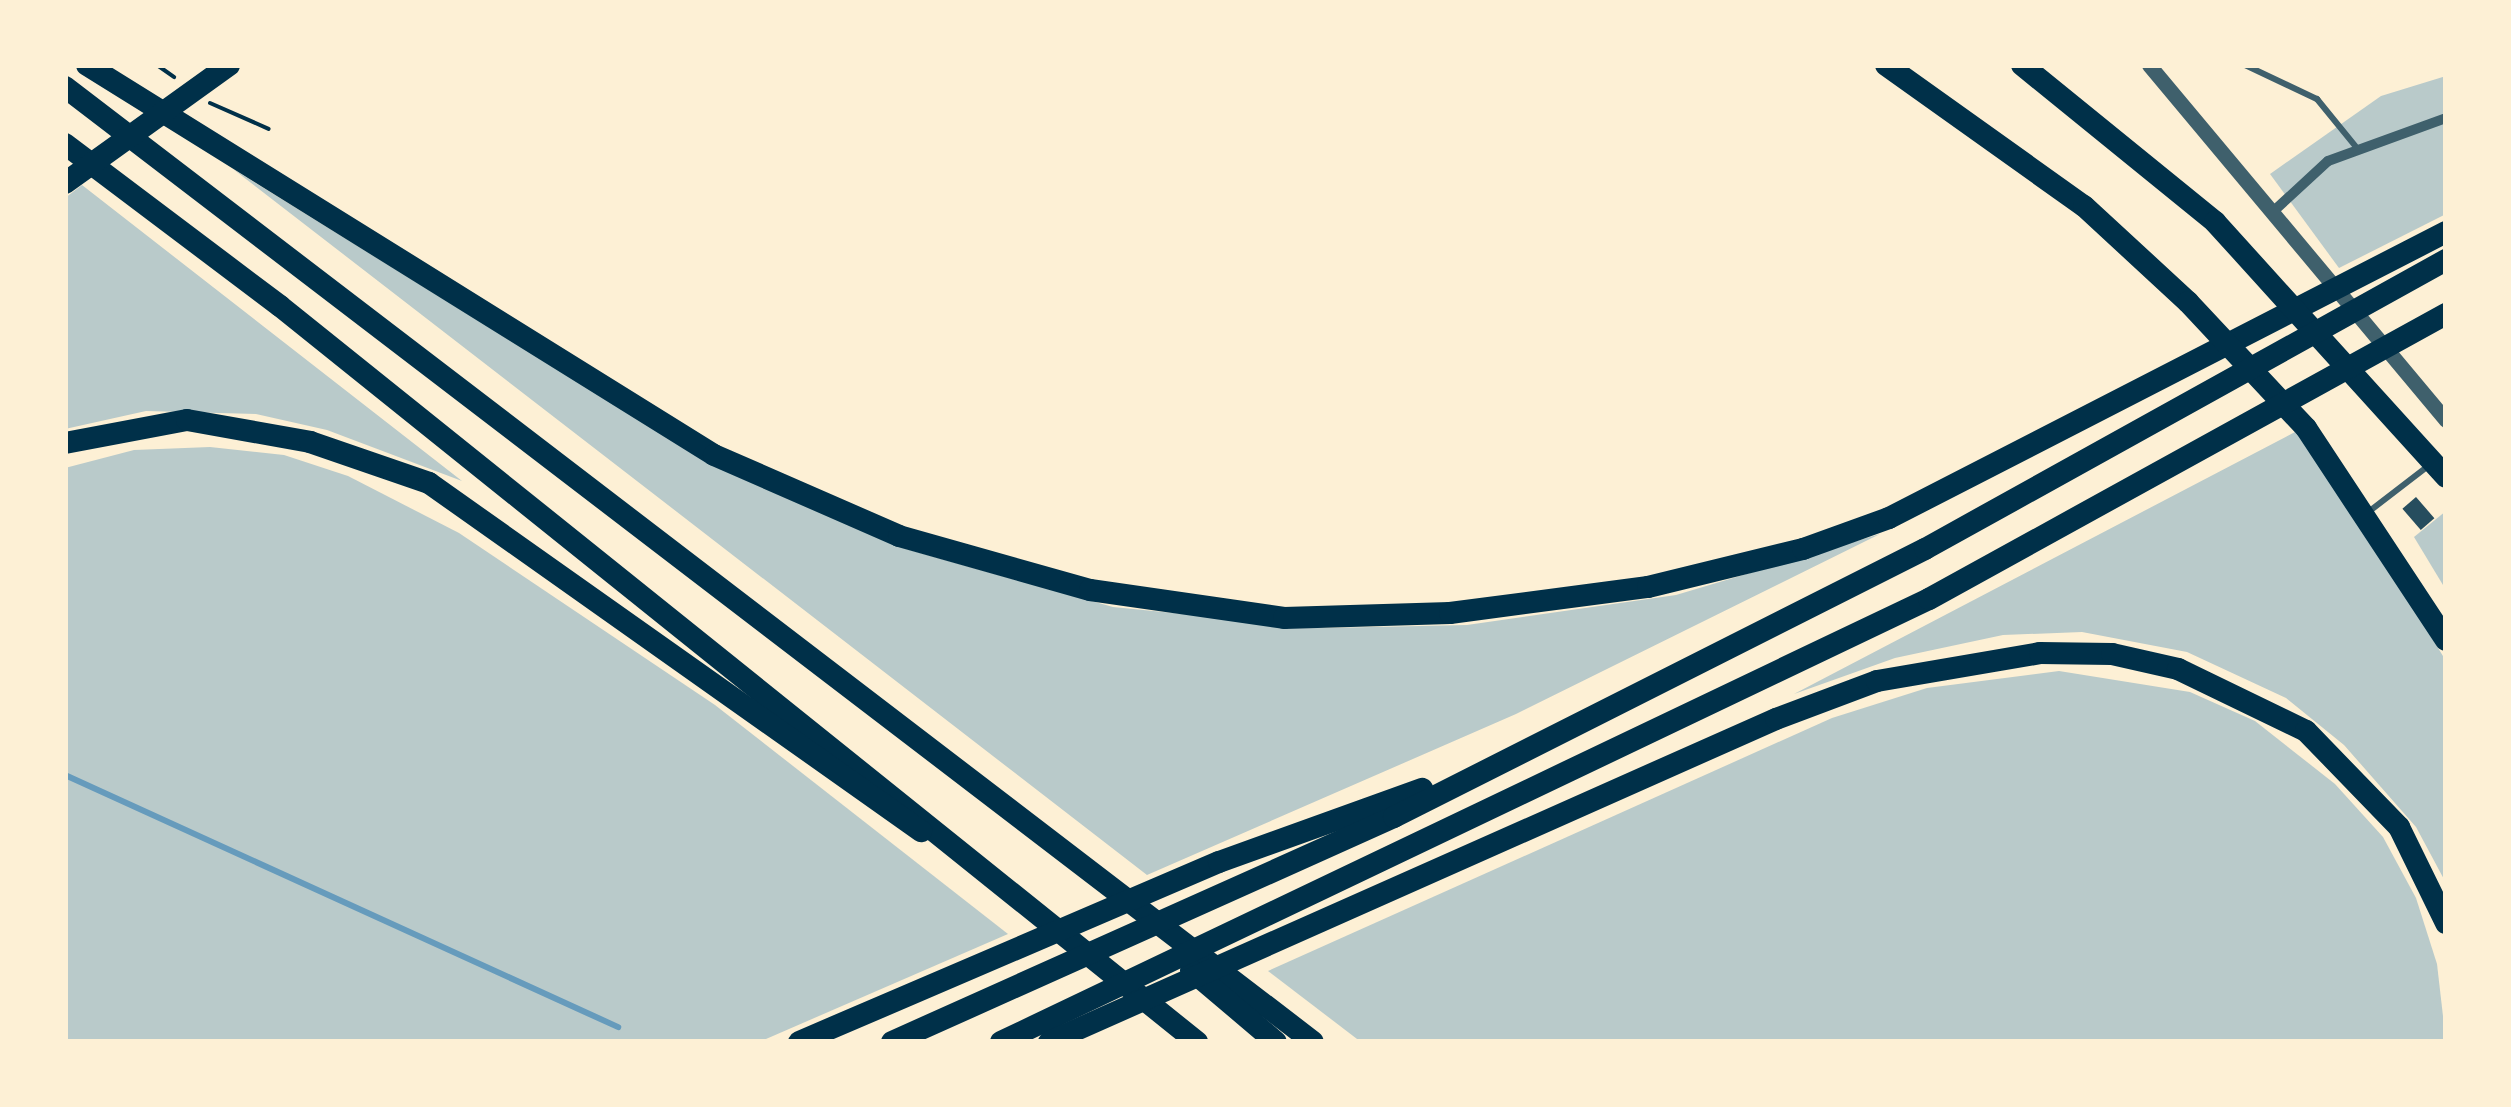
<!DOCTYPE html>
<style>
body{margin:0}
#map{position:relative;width:2511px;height:1107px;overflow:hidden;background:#fdf0d5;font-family:Arial,sans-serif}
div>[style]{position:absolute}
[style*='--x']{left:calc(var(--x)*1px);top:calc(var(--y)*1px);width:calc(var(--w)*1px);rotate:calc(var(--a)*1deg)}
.green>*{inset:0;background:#b9caca}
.stream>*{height:6px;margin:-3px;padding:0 3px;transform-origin:3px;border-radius:3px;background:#669bbc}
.building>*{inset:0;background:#264d5e;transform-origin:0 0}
.path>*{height:4px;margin:-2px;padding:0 2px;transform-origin:2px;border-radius:2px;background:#003049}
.service>*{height:6px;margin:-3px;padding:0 3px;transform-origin:3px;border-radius:3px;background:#3f606c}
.minor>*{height:10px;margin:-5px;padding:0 5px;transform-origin:5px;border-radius:5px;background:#3f606c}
.tertiary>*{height:15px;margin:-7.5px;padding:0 7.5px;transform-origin:7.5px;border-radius:7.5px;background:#3f606c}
.motorway>*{height:22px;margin:-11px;padding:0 11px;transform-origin:11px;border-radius:11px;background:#003049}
span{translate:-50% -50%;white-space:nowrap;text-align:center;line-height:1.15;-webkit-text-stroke:10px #fdf0d5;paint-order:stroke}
.frame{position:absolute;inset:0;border:68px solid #fdf0d5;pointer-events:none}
</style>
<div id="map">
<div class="green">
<i style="clip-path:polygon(2446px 76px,2446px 214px,2339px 268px,2270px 174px,2381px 96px)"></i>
<i style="clip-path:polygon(233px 169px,710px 464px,906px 549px,1113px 607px,1325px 628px,1467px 625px,1676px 595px,1880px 534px,1516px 714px,1147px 875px)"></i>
<i style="clip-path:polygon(82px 185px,462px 481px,327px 430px,256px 414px,146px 411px,65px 429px,65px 198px)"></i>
<i style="clip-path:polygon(2295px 432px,2338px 484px,2446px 661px,2446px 883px,2416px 827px,2344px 745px,2286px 698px,2187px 652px,2082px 632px,2003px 635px,1895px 658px,1794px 694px)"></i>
<i style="clip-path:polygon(210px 447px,284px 455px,348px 476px,459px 533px,715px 705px,1008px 934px,759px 1042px,65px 1042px,65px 468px,134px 450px)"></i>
<i style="clip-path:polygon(2446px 511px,2446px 590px,2414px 537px)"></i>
<i style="clip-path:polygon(2059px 671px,2190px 692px,2255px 721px,2335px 784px,2383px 837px,2416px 898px,2437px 964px,2446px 1042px,1361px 1042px,1268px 971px,1832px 718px,1927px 688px)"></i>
</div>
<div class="stream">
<i style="--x:65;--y:775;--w:608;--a:24.5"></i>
</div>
<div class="building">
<i style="left:2416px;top:497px;width:28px;height:18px;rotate:49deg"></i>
</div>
<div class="path">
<i style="--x:157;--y:65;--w:21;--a:35"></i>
<i style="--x:210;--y:103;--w:64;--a:23.8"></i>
</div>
<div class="service">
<i style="--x:2245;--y:65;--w:80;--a:25.3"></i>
<i style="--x:2317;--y:99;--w:63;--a:50.8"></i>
<i style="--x:2367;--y:513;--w:77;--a:-37.6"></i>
</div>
<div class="minor">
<i style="--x:2277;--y:208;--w:69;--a:-42.7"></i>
<i style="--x:2328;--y:161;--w:126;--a:-20"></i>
</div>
<div class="tertiary">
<i style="--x:2149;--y:65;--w:463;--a:50.1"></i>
</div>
<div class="motorway">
<i style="--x:87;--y:65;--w:738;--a:31.88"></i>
<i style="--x:714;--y:455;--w:202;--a:23.6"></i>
<i style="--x:899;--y:536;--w:198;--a:15.8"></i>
<i style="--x:1090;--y:590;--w:196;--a:8.2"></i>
<i style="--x:1284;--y:618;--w:166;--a:-1.7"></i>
<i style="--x:1450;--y:613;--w:200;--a:-7.5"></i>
<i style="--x:1648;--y:587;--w:160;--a:-13.8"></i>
<i style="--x:1803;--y:549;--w:91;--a:-19.8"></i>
<i style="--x:1889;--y:518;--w:626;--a:-27.18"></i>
<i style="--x:1886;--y:65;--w:243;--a:35.5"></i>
<i style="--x:2084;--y:206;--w:142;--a:42.7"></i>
<i style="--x:2188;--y:302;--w:173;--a:46.9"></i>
<i style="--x:2306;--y:428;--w:254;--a:56.6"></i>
<i style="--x:2022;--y:65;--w:249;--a:39.1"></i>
<i style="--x:2215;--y:222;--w:344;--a:47.8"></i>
<i style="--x:65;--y:87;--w:1571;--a:37.42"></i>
<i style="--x:65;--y:144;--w:269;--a:37"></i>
<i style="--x:280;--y:306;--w:1176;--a:38.75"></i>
<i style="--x:65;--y:183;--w:202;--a:-35.7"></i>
<i style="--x:65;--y:443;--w:124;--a:-10.7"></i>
<i style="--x:187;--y:420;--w:125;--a:10.1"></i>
<i style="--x:310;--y:442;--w:126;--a:19"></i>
<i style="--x:429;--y:483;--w:603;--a:35.27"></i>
<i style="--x:1191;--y:970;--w:111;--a:40.3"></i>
<i style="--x:799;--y:1042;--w:457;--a:-23.2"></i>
<i style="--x:1219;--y:862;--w:216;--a:-19.8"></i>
<i style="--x:892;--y:1042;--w:550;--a:-24.14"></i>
<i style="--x:1394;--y:817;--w:595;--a:-26.78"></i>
<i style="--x:1925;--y:549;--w:596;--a:-29.02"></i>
<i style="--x:1001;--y:1042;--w:1028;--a:-25.52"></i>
<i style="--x:1929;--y:599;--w:590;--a:-28.87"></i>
<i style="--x:1049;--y:1042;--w:796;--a:-23.96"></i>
<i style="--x:1776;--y:719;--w:108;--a:-20.6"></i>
<i style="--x:1877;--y:681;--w:165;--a:-9.7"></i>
<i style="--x:2040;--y:653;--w:72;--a:0.8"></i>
<i style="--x:2112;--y:654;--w:68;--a:12.8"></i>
<i style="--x:2178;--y:669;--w:142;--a:25.8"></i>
<i style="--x:2306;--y:731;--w:134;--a:45.9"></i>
<i style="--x:2399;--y:827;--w:107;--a:63.9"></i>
</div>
<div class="frame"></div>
</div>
